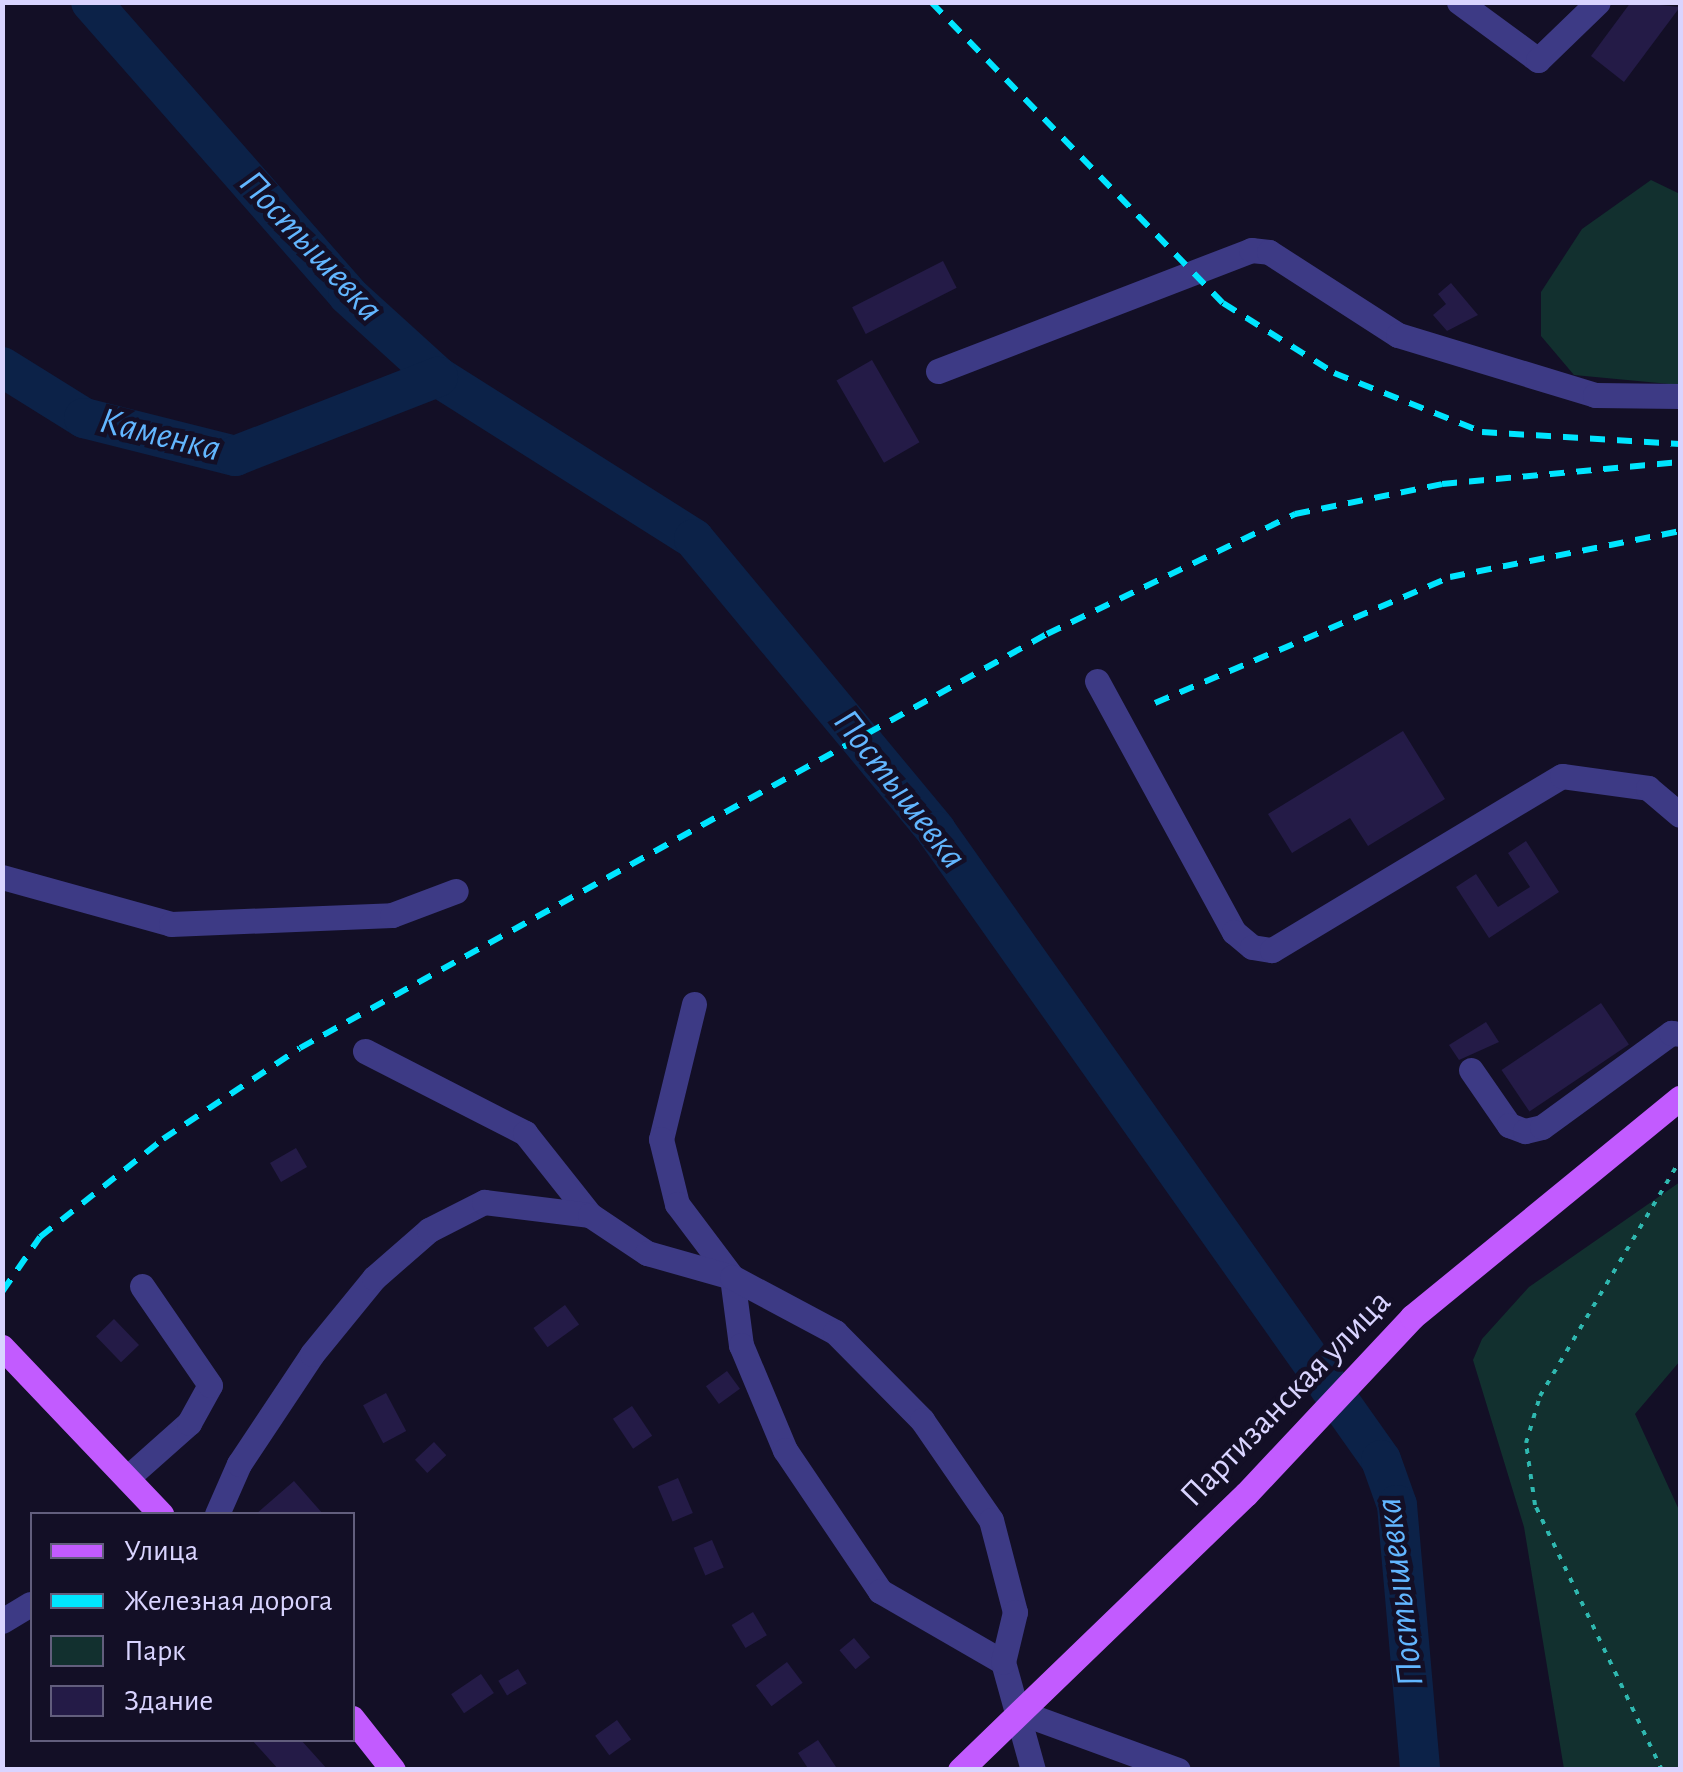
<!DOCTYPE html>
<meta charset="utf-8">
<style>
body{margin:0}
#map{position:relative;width:1683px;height:1772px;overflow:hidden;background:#130f26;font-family:"Alegreya Sans",sans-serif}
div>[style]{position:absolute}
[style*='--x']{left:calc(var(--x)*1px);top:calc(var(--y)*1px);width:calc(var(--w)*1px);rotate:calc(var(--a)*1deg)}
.green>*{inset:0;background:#12302f}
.river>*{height:40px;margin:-20px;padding:0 20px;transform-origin:20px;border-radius:20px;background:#0c2248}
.building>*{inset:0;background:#241b47;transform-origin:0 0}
.path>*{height:4px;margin-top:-2px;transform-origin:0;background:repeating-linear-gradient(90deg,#2fb8b0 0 5px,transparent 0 13px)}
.minor>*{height:25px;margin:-12.5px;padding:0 12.5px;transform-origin:12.5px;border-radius:12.5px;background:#3d3a85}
.major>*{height:25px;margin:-12.5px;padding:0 12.5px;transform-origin:12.5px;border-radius:12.5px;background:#c25bff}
.rail>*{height:6px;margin-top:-3px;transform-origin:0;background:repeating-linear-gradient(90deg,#00e5ff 0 15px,transparent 0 27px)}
span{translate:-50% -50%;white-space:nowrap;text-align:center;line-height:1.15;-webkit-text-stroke:9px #130f26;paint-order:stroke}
.street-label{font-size:35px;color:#d9d4ff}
.water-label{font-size:38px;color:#62b6ff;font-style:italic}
.frame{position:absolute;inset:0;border:5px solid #d9d4ff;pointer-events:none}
.legend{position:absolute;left:30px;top:1512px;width:325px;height:230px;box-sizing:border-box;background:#130f26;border:2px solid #625e7d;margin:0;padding:12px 18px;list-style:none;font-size:30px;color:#d9d4ff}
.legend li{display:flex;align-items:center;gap:20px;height:50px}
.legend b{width:50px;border:2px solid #625e7d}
</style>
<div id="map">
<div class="green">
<i style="clip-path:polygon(1651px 180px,1680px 194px,1680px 385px,1574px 375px,1541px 336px,1541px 292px,1582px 229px)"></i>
<i style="clip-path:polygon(1680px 1182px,1680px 1361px,1635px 1414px,1680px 1512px,1680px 1769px,1564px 1769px,1524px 1527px,1473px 1360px,1482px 1339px,1529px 1287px)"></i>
</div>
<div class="river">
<i style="--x:91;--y:2;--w:390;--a:48.7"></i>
<i style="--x:348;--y:295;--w:122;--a:42.3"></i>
<i style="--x:438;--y:377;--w:303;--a:32.3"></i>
<i style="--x:694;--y:539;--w:379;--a:50.3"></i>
<i style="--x:936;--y:831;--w:770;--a:54.72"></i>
<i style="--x:1381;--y:1460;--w:48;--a:70.4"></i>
<i style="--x:1397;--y:1505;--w:266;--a:85"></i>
<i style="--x:2;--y:367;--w:97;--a:31.9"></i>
<i style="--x:84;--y:418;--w:156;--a:14.1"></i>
<i style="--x:235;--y:456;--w:218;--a:-21.3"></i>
</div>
<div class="building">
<i style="clip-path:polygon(1631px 2px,1680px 7px,1624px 82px,1591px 56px)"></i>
<i style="left:943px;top:261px;width:30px;height:102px;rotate:63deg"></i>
<i style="clip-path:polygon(1451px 283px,1478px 315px,1447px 331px,1433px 315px,1446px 304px,1438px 294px)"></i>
<i style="left:872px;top:360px;width:95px;height:41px;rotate:60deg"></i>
<i style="clip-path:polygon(1403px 731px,1445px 799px,1368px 846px,1350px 818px,1292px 853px,1268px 814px)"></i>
<i style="clip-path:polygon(1526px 841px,1559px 892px,1489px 938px,1456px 887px,1476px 874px,1498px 907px,1530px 887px,1508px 853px)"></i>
<i style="left:1601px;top:1003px;width:50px;height:120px;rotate:56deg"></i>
<i style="clip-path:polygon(1486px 1022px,1499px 1042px,1459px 1060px,1449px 1045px)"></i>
<i style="left:296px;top:1148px;width:22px;height:30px;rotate:60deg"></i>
<i style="left:565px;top:1305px;width:24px;height:39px;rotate:54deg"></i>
<i style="left:114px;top:1319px;width:36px;height:25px;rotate:46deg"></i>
<i style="left:727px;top:1371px;width:22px;height:26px;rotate:54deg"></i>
<i style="left:386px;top:1393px;width:43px;height:26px;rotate:62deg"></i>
<i style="left:632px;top:1406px;width:36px;height:23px;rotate:56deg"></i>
<i style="left:434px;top:1442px;width:18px;height:26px;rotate:47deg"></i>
<i style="left:678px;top:1478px;width:38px;height:22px;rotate:67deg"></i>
<i style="clip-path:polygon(294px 1481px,323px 1514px,256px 1514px)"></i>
<i style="left:712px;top:1540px;width:30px;height:20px;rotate:67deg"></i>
<i style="left:753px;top:1612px;width:27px;height:25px;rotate:59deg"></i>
<i style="left:854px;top:1638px;width:25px;height:19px;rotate:50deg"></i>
<i style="left:787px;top:1662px;width:26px;height:39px;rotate:53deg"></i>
<i style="left:518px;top:1669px;width:17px;height:23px;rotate:59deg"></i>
<i style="left:481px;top:1674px;width:23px;height:36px;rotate:56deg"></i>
<i style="left:617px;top:1720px;width:24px;height:27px;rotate:54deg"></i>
<i style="clip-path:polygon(252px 1740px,301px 1740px,328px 1770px,279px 1770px)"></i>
<i style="clip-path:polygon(818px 1740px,838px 1770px,809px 1770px,798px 1753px)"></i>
</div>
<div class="path">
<i style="--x:1662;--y:1770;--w:294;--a:-115.6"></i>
<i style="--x:1535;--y:1505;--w:63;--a:-98.3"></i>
<i style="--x:1526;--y:1443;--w:49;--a:-73.4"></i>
<i style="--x:1540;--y:1396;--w:274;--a:-59.3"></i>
</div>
<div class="minor">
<i style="--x:1459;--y:2;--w:98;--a:36.3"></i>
<i style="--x:1538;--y:60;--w:83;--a:-44"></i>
<i style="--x:938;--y:371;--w:336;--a:-21.1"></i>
<i style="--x:1251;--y:250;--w:18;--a:6"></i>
<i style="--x:1269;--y:252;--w:153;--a:32.8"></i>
<i style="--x:1398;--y:335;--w:206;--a:16.9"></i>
<i style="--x:1595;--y:395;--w:85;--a:0.7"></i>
<i style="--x:1097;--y:681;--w:286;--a:61.4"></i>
<i style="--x:1234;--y:932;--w:23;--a:40"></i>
<i style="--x:1252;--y:947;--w:20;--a:9"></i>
<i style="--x:1272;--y:950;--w:338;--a:-31"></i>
<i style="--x:1562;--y:776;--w:87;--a:7.9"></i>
<i style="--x:1648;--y:788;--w:42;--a:40.2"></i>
<i style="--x:2;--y:877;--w:175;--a:15.5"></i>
<i style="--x:171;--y:924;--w:221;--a:-2.3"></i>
<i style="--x:392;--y:915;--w:68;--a:-20.6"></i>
<i style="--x:694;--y:1004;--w:139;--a:103.7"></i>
<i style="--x:661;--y:1139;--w:67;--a:76.2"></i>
<i style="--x:677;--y:1204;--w:91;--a:53"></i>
<i style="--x:732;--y:1277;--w:69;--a:82.5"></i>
<i style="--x:741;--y:1345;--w:114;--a:67.3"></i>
<i style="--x:785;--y:1450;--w:170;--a:56"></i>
<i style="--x:880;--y:1591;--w:142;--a:30"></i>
<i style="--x:1003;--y:1662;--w:112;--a:74.5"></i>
<i style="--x:365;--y:1051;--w:180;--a:27.1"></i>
<i style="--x:525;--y:1133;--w:105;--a:51.6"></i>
<i style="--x:1471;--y:1070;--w:67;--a:55.4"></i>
<i style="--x:1509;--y:1125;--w:17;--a:21"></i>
<i style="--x:1525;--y:1131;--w:17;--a:-13"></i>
<i style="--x:1542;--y:1127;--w:160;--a:-36.1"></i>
<i style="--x:1671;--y:1033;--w:9;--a:6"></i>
<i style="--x:127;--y:1478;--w:83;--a:-41.6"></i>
<i style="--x:189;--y:1423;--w:43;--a:-61.1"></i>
<i style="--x:210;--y:1385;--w:120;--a:-124.5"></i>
<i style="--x:217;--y:1514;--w:55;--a:-66.3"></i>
<i style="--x:239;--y:1464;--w:132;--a:-56.4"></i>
<i style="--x:312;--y:1354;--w:98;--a:-50.8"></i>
<i style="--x:374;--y:1278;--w:73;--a:-41.1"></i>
<i style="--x:429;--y:1230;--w:62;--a:-27"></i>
<i style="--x:484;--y:1202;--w:107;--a:7"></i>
<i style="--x:590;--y:1215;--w:69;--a:33.7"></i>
<i style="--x:647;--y:1253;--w:88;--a:15.8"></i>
<i style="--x:732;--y:1277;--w:117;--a:28.1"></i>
<i style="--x:835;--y:1332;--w:124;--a:45.3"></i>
<i style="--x:922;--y:1420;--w:121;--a:55.4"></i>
<i style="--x:991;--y:1520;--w:95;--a:75.4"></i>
<i style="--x:1015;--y:1612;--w:51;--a:103.5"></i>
<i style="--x:2;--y:1621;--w:33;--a:-31"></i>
<i style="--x:1022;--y:1713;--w:166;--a:20.1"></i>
</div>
<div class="major">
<i style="--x:2;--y:1347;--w:231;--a:46.4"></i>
<i style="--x:352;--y:1718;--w:66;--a:51.7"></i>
<i style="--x:960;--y:1770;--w:397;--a:-44"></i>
<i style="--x:1246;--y:1494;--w:243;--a:-46.8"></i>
<i style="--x:1412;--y:1317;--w:346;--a:-39.3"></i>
</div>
<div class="rail">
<i style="--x:931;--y:2;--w:419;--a:45.9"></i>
<i style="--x:1223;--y:303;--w:131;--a:32.2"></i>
<i style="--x:1334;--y:373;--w:159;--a:21.7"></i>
<i style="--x:1482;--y:432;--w:198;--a:3.5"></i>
<i style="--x:1155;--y:703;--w:321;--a:-23.1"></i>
<i style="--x:1450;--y:577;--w:235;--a:-11.3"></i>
<i style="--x:2;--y:1292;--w:67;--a:-55.4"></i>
<i style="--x:40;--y:1237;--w:157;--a:-38.5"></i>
<i style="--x:163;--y:1139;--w:164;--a:-33.6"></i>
<i style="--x:300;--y:1048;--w:854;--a:-29"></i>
<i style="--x:1047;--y:634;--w:276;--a:-25.8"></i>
<i style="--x:1295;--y:514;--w:150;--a:-11.5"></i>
<i style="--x:1442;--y:484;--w:239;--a:-5.3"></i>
</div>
<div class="street-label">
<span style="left:1286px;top:1399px;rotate:-46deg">Партизанская улица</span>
</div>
<div class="water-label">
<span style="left:310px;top:247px;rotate:47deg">Постышевка</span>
<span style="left:160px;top:436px;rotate:14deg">Каменка</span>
<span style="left:899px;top:790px;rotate:52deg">Постышевка</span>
<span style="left:1401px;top:1592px;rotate:-97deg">Постышевка</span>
</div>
<div class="frame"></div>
<ul class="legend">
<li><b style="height:12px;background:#c25bff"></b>Улица</li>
<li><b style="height:12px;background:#00e5ff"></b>Железная дорога</li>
<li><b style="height:28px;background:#12302f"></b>Парк</li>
<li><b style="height:28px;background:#241b47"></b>Здание</li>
</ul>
</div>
